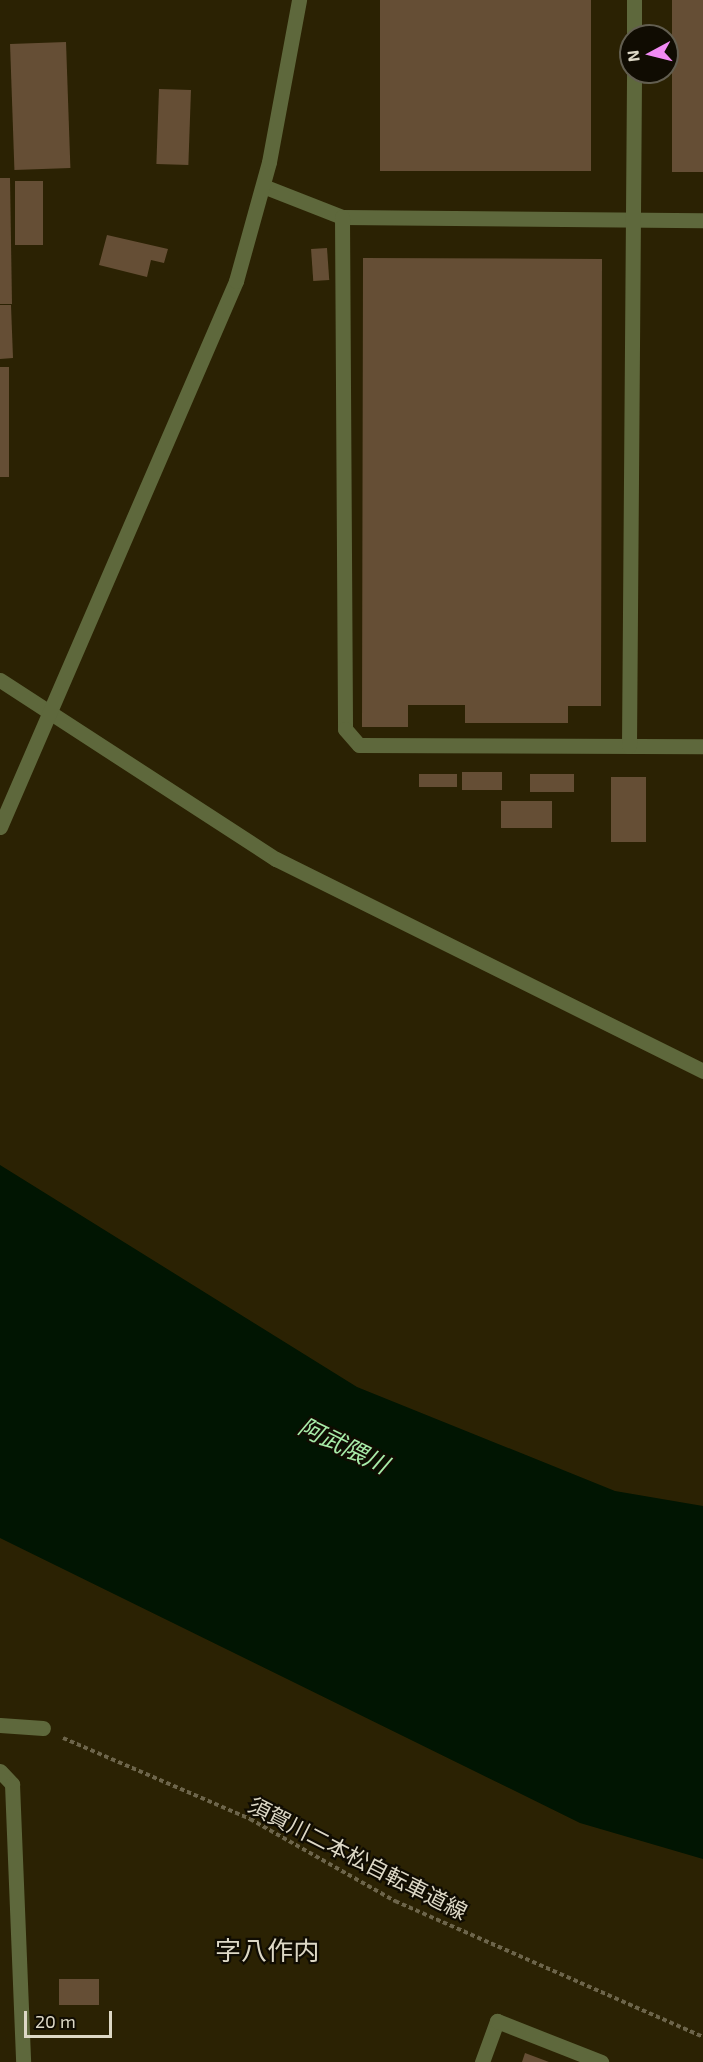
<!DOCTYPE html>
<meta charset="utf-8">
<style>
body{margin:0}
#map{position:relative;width:703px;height:2062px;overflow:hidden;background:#2b2203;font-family:"Exo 2","Noto Sans JP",sans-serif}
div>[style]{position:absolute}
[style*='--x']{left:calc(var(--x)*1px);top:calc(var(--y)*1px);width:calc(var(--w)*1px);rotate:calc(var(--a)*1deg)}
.water>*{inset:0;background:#011502}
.building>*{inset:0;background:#654e35;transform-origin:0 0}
.path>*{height:4px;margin-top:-2px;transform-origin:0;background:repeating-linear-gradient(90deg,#6d654b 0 4.5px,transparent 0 7.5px)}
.service>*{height:15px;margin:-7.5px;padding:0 7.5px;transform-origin:7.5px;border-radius:7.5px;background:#5e683c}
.minor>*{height:15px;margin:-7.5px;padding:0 7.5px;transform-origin:7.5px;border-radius:7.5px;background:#5e683c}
.tertiary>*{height:15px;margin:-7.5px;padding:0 7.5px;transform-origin:7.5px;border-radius:7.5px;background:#5e683c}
span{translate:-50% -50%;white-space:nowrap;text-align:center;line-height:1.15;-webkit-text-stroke:4.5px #100c02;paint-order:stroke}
.street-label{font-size:22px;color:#ddd8c6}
.water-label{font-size:24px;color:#a7eba8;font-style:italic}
.quarter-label{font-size:26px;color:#ddd8c6}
.north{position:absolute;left:619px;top:24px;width:60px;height:60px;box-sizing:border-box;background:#100c02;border:2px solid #625e50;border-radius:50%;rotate:263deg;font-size:16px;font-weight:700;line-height:24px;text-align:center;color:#ddd8c6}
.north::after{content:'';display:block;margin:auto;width:21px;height:27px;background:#f18af4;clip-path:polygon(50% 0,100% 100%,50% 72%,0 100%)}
.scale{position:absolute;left:24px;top:2011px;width:88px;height:27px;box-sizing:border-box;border:3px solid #ddd8c6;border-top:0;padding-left:8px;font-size:18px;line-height:21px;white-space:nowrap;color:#ddd8c6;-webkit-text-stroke:4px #100c02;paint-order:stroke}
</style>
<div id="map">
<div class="water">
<i style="clip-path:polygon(0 1165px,357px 1387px,615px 1491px,703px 1506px,703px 1859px,580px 1823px,0 1538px)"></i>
</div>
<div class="building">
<i style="left:380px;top:0;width:211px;height:171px"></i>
<i style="left:672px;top:0;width:31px;height:172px"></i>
<i style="left:66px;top:42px;width:126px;height:56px;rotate:88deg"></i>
<i style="left:159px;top:89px;width:32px;height:75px;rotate:2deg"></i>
<i style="clip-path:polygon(0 178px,10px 178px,12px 304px,0 304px)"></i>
<i style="left:15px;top:181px;width:28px;height:64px"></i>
<i style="clip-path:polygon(107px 235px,168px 249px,164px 263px,151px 260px,147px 277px,99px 265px)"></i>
<i style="left:327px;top:248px;width:32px;height:16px;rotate:86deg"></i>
<i style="clip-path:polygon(363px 258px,602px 259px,601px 706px,568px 706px,568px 723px,465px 723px,465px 705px,408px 705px,408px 727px,362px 727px)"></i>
<i style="clip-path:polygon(0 305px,11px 305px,13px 358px,0 359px)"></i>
<i style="left:0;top:367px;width:9px;height:110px"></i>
<i style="left:462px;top:772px;width:40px;height:18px"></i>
<i style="left:419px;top:774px;width:38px;height:13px"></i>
<i style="left:530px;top:774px;width:44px;height:18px"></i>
<i style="left:611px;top:777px;width:35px;height:65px"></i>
<i style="left:501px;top:801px;width:51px;height:27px"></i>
<i style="left:99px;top:1979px;width:26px;height:40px;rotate:90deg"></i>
<i style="clip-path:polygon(525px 2053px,549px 2062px,522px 2062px)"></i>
</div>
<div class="path">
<i style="--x:63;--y:1738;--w:204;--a:23.4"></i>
<i style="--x:250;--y:1819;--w:167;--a:29.5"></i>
<i style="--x:395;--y:1901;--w:337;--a:23.8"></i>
</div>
<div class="service">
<i style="--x:634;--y:0;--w:36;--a:90"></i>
<i style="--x:263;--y:186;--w:85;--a:21.4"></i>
<i style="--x:342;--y:217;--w:361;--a:0.5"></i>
<i style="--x:342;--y:217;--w:512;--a:89.66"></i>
<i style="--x:345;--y:729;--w:21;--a:49"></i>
<i style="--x:359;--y:745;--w:344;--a:0.2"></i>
<i style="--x:629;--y:746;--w:674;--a:-89.57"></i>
</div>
<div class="minor">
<i style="--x:0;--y:680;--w:329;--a:33"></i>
<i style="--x:276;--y:859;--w:477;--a:26.4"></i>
<i style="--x:0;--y:1725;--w:43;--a:4"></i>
<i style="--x:0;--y:1771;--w:18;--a:47"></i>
<i style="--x:12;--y:1784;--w:278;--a:87.7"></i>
<i style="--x:482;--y:2062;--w:44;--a:-69.9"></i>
<i style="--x:497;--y:2021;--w:112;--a:21.5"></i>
</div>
<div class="tertiary">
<i style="--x:0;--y:827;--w:595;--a:-66.62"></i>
<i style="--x:236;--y:281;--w:123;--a:-74.5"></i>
<i style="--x:269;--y:162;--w:165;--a:-79.5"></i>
</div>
<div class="street-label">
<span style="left:358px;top:1858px;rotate:27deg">須賀川二本松自転車道線</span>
</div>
<div class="water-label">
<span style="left:344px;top:1445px;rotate:26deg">阿武隈川</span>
</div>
<div class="quarter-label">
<span style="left:267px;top:1950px">字八作内</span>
</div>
<div class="north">N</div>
<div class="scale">20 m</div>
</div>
